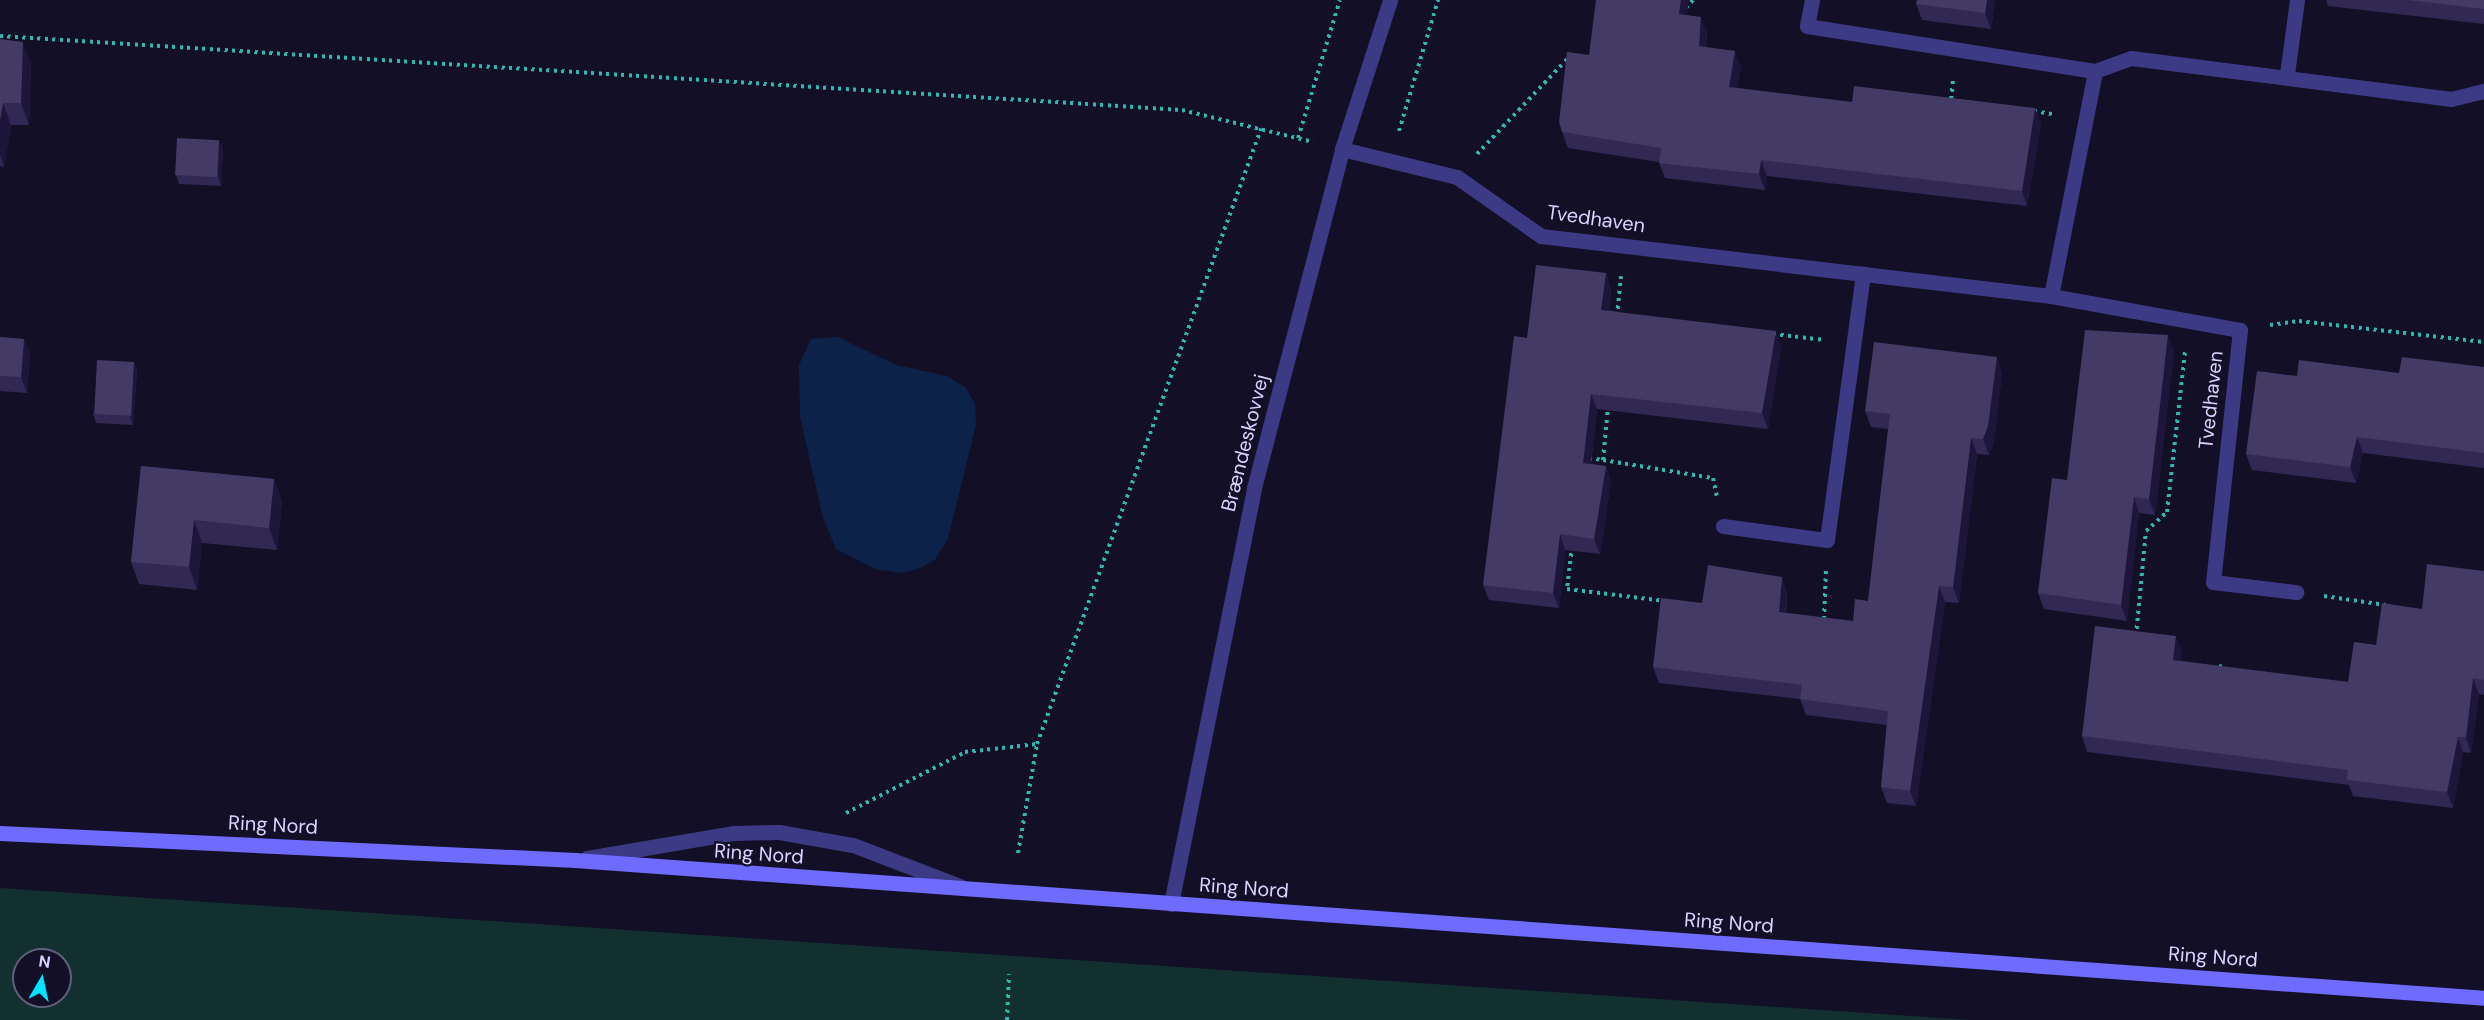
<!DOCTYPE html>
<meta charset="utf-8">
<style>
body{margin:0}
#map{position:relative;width:2484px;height:1020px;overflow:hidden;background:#130f26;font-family:"DM Sans",sans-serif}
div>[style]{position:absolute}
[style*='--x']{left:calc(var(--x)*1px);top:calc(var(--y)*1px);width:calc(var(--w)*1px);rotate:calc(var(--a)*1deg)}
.green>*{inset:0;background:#12302f}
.water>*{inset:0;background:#0c2248}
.path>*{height:4px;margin-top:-2px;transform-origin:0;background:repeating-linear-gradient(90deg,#2fb8b0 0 3px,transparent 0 7.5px)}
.service>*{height:15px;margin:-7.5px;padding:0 7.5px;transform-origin:7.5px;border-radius:7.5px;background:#3d3a85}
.minor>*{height:15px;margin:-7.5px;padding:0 7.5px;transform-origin:7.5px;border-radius:7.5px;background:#3d3a85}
.tertiary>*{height:15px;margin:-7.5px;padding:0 7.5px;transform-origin:7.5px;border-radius:7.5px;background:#3d3a85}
.secondary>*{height:15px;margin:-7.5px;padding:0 7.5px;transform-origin:7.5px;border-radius:7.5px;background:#6f6bff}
.wall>*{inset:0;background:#312854}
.shaded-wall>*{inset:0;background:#1d163a}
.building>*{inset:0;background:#433a66;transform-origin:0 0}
span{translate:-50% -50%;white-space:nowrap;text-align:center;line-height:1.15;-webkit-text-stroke:4.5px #130f26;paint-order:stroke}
.street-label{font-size:20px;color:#d9d4ff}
.north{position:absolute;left:12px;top:948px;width:60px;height:60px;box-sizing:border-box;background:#130f26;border:2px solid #625e7d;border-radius:50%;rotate:9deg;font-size:16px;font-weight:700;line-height:24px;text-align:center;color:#d9d4ff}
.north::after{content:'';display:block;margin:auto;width:21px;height:27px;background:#00e5ff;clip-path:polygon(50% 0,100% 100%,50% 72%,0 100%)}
</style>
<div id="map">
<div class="green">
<i style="clip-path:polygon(evenodd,0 888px,1971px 1020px,0 1020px,0 888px,24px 960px,60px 960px,60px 996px,24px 996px,24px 960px)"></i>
</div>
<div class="water">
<i style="clip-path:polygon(838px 337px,896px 365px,947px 376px,966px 388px,975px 404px,976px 425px,948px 538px,935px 560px,918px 569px,901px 573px,875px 569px,836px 549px,823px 518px,800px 417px,799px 365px,811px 339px)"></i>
</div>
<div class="path">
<i style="--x:1686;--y:8;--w:11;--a:-49"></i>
<i style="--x:0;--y:36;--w:1184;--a:3.58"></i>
<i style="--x:1182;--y:110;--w:135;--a:13.7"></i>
<i style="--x:1951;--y:99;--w:20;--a:-84"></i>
<i style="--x:2034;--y:111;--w:22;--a:10"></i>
<i style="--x:1399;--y:131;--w:137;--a:-73.4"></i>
<i style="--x:1298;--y:138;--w:144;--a:-73.1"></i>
<i style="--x:1477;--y:154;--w:135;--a:-46.5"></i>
<i style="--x:1617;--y:316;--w:40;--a:-84.3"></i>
<i style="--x:2270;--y:325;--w:29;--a:-8"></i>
<i style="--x:2299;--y:321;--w:186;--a:6.5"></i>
<i style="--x:1773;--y:334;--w:52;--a:6.6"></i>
<i style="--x:1589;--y:458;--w:14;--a:8"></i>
<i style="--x:1603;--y:460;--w:53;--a:-84.6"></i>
<i style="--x:1603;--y:460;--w:111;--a:9.3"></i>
<i style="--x:1713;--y:478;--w:19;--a:78"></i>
<i style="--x:1572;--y:546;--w:43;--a:96.6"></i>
<i style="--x:1567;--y:589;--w:99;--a:7"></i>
<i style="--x:2324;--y:596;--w:62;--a:8.4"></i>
<i style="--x:1824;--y:619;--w:50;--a:-87.7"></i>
<i style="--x:2136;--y:636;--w:105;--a:-84.6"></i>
<i style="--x:2146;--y:531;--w:28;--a:-42"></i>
<i style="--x:2167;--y:512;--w:162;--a:-83.6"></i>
<i style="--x:2204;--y:668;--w:18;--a:-6"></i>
<i style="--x:846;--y:813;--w:134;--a:-27.1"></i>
<i style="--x:965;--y:752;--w:72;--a:-6.3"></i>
<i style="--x:1018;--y:853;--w:111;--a:-80.1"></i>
<i style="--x:1037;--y:744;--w:655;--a:-69.99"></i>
<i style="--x:1007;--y:1020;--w:46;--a:-87.5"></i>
</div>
<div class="service">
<i style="--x:587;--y:858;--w:149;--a:-9.7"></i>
<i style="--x:734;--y:833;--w:45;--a:-1.3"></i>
<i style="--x:779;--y:832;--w:75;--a:10"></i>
<i style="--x:853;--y:845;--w:115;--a:21"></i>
</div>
<div class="minor">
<i style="--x:1812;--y:0;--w:26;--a:101"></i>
<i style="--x:1807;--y:26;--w:291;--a:8.9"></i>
<i style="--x:2287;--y:74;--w:75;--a:-82.3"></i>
<i style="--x:1342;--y:149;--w:118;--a:13.7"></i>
<i style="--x:1457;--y:177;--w:103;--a:35.1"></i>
<i style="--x:1541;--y:236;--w:514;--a:6.71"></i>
<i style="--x:2051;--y:296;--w:192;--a:10.2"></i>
<i style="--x:2240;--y:330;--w:253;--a:96.1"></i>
<i style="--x:2213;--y:582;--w:84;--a:6.9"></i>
<i style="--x:2051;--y:296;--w:229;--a:-78.9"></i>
<i style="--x:2095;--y:71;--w:38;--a:-20"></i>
<i style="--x:2131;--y:58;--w:323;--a:7.3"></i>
<i style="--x:2451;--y:99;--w:34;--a:-14"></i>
<i style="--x:1723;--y:526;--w:105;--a:7.7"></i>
<i style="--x:1827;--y:540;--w:269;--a:-82.3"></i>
</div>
<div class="tertiary">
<i style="--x:1171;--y:904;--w:424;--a:-78.7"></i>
<i style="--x:1254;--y:488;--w:350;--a:-75.4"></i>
<i style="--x:1342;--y:149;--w:157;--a:-72.1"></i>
</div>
<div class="secondary">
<i style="--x:0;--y:833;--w:576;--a:2.69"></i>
<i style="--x:575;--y:860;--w:1914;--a:4.13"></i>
</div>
<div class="wall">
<i style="clip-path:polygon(1995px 0,1991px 29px,1922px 20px,1916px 4px)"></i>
<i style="clip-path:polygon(2326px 0,2484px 0,2484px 24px,2328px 6px)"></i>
<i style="clip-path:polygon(1687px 15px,1707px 32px,1706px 47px,1741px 67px,1737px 88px,1852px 102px,2035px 108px,2041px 123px,2027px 206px,1767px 176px,1765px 190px,1665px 178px,1659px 162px,1568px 148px,1562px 132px,1589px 55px)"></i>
<i style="clip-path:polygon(0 39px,31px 64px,29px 125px,11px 125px,4px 167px,0 166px)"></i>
<i style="clip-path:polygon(219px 140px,223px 148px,221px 186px,179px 184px,176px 175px)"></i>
<i style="clip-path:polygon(1606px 273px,1611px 289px,1609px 310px,1781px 347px,1768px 429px,1597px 409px,1591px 464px,1606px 466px,1611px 482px,1600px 554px,1565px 550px,1559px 608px,1489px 600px,1483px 585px)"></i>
<i style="clip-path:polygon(0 337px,24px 339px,30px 355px,27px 393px,0 391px)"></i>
<i style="clip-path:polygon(2174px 351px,2155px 515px,2139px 513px,2127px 621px,2044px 609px,2038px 593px,2067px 480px)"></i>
<i style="clip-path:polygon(134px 362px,137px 370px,133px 425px,96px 423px,93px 414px)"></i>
<i style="clip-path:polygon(2484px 367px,2484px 468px,2363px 453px,2356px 483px,2252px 470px,2246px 454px,2297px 376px,2399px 373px)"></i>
<i style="clip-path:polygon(2002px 372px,1994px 442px,1989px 455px,1977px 454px,1959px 603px,1945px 602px,1916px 806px,1887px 803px,1881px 787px,1887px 725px,1806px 715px,1800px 699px,1659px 683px,1653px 667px,1702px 603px,1782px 577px,1787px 593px,1786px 613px,1853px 621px,1868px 601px,1888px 429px,1871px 427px,1865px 411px)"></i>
<i style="clip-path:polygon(141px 466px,274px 479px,282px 502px,277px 550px,202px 543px,197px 590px,139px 584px,131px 562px)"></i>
<i style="clip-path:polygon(2484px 571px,2484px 695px,2479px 694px,2471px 753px,2463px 752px,2453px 808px,2353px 796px,2349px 785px,2087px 752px,2082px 736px,2182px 652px,2180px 661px,2348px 682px,2376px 645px,2422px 609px)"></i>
</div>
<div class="shaded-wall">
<i style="clip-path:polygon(1681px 0,1689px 0,1685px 30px,1679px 14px)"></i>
<i style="clip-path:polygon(1987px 0,1995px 0,1991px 29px,1985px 13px)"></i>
<i style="clip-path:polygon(1701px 17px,1707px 32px,1704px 61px,1699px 46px)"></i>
<i style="clip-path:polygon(23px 42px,31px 64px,29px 125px,21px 103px)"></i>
<i style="clip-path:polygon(1735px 51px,1741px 67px,1735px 102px,1729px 87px)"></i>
<i style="clip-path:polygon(3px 103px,11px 125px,4px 167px,0 155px,0 120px)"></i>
<i style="clip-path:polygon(2035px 108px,2041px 123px,2027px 206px,2022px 191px)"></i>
<i style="clip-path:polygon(219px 140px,223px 148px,221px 186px,218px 177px)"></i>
<i style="clip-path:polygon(1761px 160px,1767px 176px,1765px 190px,1759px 174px)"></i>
<i style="clip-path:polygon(1606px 273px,1611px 289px,1607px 325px,1601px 310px)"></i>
<i style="clip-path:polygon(1776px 331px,1781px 347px,1768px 429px,1762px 413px)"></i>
<i style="clip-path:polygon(2168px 335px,2174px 351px,2155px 515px,2149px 499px)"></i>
<i style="clip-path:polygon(24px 339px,30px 355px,27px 393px,21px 377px)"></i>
<i style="clip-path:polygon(1997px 357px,2002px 372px,1994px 442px,1989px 455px,1983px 439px)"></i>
<i style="clip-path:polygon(134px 362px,137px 370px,133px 425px,130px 417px)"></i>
<i style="clip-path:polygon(1591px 394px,1597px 409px,1589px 478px,1583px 463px)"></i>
<i style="clip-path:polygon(2357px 437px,2363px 453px,2356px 483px,2350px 467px)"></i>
<i style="clip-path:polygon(1971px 438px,1977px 454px,1959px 603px,1953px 587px)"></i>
<i style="clip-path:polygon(1606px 466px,1611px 482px,1600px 554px,1594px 539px)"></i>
<i style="clip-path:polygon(274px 479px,282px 502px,277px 550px,269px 528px)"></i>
<i style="clip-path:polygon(2134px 497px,2139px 513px,2127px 621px,2121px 605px)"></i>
<i style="clip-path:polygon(194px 520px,202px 543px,197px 590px,189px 567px)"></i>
<i style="clip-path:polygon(1560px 534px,1565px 550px,1559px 608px,1553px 593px)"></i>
<i style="clip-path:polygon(1782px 577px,1787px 593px,1784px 628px,1779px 612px)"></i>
<i style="clip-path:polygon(1939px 586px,1945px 602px,1916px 806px,1910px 791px)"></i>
<i style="clip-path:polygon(2176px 636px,2182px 652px,2178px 676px,2173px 660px)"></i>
<i style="clip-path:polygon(2473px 678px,2479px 694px,2471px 753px,2466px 737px)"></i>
<i style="clip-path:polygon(2458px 737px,2463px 752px,2453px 808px,2447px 792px)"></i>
</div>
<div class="building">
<i style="clip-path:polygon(1596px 0,1681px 0,1679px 14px,1701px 17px,1699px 46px,1735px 51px,1729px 87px,1852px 102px,1854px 86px,2035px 108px,2022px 191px,1761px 160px,1759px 174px,1659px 163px,1661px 148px,1562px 132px,1559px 122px,1567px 52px,1589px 55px)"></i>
<i style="clip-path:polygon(1917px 0,1987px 0,1985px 13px,1916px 4px)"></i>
<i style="clip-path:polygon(2408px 0,2484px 0,2484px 9px)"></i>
<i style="clip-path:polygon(0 39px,23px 42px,21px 103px,3px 103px,0 120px)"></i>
<i style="left:177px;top:138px;width:42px;height:37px;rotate:3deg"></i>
<i style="clip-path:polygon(1536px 265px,1606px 273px,1601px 310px,1776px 331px,1762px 413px,1591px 394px,1583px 463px,1606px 466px,1594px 539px,1560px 534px,1553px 593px,1483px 585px,1514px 336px,1527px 338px)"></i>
<i style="clip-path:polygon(2085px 330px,2168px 335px,2149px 499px,2134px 497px,2121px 605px,2038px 593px,2052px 478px,2067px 480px)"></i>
<i style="clip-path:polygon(0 337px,24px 339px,21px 377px,0 376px)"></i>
<i style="clip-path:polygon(1874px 342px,1997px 357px,1988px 426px,1983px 439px,1971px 438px,1953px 587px,1939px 586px,1910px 791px,1881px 787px,1888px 711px,1800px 699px,1802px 685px,1653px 667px,1661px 598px,1702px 603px,1708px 565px,1782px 577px,1779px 612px,1853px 621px,1855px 599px,1868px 601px,1890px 414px,1865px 411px)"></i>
<i style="clip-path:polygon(2402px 357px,2484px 367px,2484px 453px,2357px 437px,2350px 467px,2246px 454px,2257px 371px,2297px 376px,2299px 360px,2399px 373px)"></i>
<i style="left:97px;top:360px;width:37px;height:54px;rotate:3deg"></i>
<i style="clip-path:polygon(141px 466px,274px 479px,269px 528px,194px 520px,189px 567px,131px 562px)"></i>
<i style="clip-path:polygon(2427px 564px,2484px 571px,2484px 680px,2473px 678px,2466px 737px,2458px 737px,2447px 792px,2347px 780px,2348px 770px,2082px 736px,2095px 626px,2176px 636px,2173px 660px,2348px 682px,2354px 642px,2376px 645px,2382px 603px,2422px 609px)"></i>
</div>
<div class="street-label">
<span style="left:1596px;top:219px;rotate:8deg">Tvedhaven</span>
<span style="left:2211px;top:400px;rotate:-84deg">Tvedhaven</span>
<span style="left:1245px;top:443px;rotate:-76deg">Brændeskovvej</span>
<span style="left:273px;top:825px;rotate:3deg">Ring Nord</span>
<span style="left:759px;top:854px;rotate:4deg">Ring Nord</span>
<span style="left:1244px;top:888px;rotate:4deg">Ring Nord</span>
<span style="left:1729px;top:923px;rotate:4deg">Ring Nord</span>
<span style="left:2213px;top:957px;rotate:4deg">Ring Nord</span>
</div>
<div class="north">N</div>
</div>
